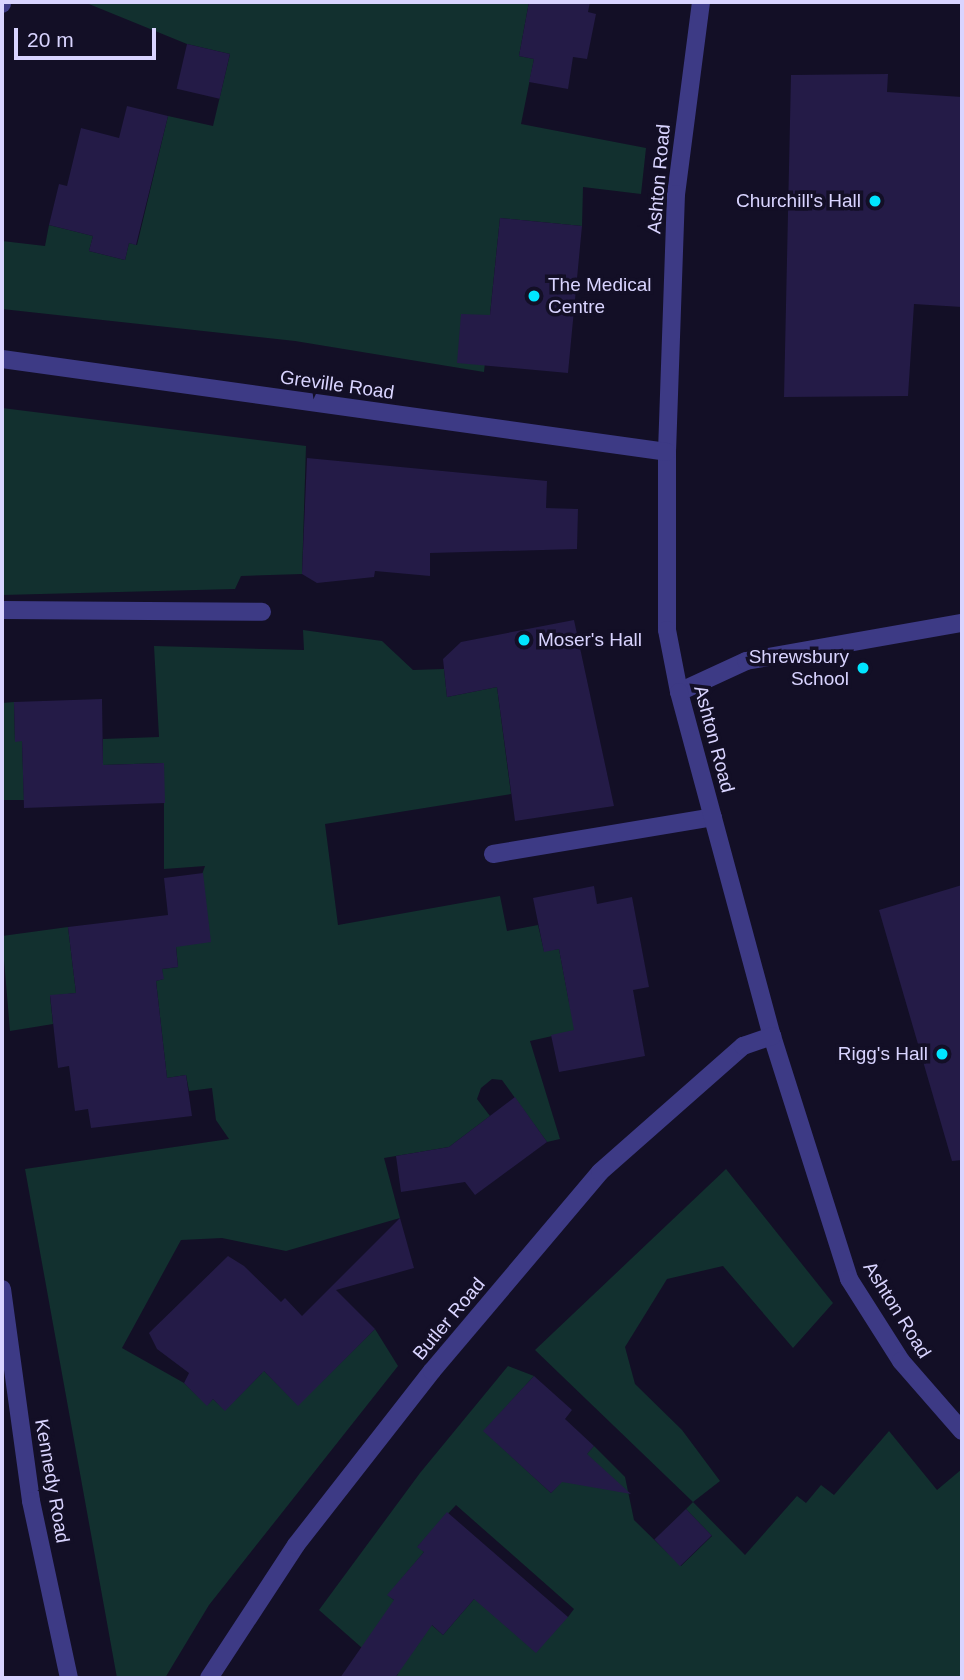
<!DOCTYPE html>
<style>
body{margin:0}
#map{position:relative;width:964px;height:1680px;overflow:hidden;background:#130f26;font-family:Arial,sans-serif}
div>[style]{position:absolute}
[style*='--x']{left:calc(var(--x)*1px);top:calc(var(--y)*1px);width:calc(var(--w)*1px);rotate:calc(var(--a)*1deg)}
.green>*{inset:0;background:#12302f}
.building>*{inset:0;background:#241b47;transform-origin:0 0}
.lane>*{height:18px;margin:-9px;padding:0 9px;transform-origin:9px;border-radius:9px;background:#3d3a85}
.street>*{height:18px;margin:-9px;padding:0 9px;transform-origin:9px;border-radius:9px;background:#3d3a85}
.dots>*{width:19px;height:19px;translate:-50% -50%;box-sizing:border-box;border:4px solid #130f26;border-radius:50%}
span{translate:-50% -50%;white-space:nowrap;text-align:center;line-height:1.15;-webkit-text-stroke:7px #130f26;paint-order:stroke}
.street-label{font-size:19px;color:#d9d4ff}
.poi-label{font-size:19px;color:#d9d4ff}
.right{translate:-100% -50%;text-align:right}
.left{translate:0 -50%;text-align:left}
.frame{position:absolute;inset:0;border:4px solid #d9d4ff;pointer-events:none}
.scale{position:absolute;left:14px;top:28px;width:142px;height:32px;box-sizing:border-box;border:4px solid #d9d4ff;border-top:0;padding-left:9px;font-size:21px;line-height:24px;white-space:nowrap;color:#d9d4ff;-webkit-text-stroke:5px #130f26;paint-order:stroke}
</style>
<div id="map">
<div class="green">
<i style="clip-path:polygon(84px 2px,529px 2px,519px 56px,534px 59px,521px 124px,646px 148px,641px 194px,583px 187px,582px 226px,500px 218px,484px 372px,295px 341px,2px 309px,2px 241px,45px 246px,49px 225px,93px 236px,89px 251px,125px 260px,129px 243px,137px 245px,168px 116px,213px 126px,230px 54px,187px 44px)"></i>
<i style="clip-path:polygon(2px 408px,306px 446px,302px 574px,241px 576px,235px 589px,2px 595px)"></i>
<i style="clip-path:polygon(303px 630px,382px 641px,413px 670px,444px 669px,447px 697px,497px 687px,511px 794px,325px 824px,338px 925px,500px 896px,507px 931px,538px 925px,544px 951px,559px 949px,569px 1002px,588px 1028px,530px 1041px,560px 1139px,547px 1142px,502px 1080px,492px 1079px,481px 1088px,477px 1099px,490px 1116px,449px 1147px,384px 1158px,400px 1218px,286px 1251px,222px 1238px,181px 1240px,122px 1348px,184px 1383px,207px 1405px,213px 1399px,225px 1410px,262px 1373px,259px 1366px,298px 1405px,375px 1329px,398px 1366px,209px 1605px,165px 1678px,117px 1678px,25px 1169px,229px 1139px,216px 1120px,212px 1088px,189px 1091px,186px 1075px,167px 1078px,156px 981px,163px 979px,162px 969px,178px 967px,176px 947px,205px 866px,164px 869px,164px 763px,103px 765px,103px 739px,159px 737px,154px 646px,304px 650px)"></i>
<i style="clip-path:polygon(14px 702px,15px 741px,22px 741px,24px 800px,2px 800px,2px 703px)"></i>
<i style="clip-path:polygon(68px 927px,76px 993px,50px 996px,53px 1024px,10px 1031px,2px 936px)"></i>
<i style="clip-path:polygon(evenodd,726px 1169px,833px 1303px,793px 1348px,723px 1266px,667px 1279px,625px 1347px,635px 1384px,682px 1430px,720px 1481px,693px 1502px,745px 1555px,797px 1496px,806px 1503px,821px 1485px,834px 1495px,889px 1431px,937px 1490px,962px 1469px,962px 1678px,395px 1678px,398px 1674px,361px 1647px,319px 1610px,420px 1473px,508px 1366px,534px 1376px,484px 1431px,551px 1493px,594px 1446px,625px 1477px,634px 1520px,681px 1566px,712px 1536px,686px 1509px,693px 1502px,535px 1350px,726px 1169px,456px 1505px,574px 1609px,568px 1617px,474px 1599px,443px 1635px,417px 1612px,412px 1616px,388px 1595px,424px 1552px,418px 1546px,456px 1505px)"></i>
</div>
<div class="building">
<i style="clip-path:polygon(529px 2px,590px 2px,588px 12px,596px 14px,587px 59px,573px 57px,568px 89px,529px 82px,534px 59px,519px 56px)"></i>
<i style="left:187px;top:44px;width:44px;height:46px;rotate:13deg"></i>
<i style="clip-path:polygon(888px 74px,887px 92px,962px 97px,962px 307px,914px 304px,908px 396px,784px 397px,791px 75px)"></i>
<i style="clip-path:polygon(127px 106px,168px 116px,136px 245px,129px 243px,125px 260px,89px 251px,93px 236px,49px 225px,59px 184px,67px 186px,81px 128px,119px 138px)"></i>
<i style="clip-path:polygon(500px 218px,582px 226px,568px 373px,457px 363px,461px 314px,490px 315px)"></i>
<i style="clip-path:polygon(307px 458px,547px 481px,546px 508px,578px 509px,577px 549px,430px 553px,430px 576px,375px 571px,374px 577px,317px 583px,302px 574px)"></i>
<i style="clip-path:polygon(574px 620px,614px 806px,515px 821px,497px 687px,447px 697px,443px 659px,461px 642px)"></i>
<i style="clip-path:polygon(102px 699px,103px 765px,164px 763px,165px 803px,24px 808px,22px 741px,15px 742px,14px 702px)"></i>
<i style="clip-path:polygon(203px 873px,211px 942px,176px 947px,178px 967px,162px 969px,164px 979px,156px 981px,167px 1078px,186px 1075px,192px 1116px,91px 1128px,88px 1109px,75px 1111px,69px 1066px,58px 1068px,50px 995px,76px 993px,68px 927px,168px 915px,164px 878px)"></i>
<i style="clip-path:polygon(962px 885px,962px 1160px,952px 1161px,879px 910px)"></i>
<i style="clip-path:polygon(594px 886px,597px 904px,632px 897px,649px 987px,633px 990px,645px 1056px,559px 1072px,551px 1035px,574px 1030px,559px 949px,544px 952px,533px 898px)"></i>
<i style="clip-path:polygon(515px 1097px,547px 1142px,475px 1195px,465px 1182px,401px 1192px,396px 1156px,449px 1147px)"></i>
<i style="clip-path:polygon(400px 1218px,414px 1268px,336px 1290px,375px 1329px,298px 1406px,264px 1371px,225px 1411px,213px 1399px,207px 1406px,184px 1383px,189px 1373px,157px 1349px,149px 1333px,228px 1256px,244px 1266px,281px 1302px,285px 1298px,302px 1316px)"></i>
<i style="clip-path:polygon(534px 1376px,572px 1410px,565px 1419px,594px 1446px,587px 1454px,631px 1494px,562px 1482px,551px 1493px,483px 1431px)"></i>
<i style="left:686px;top:1509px;width:37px;height:44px;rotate:46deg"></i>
<i style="clip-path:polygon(447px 1512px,568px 1617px,536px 1653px,474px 1599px,443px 1635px,432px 1625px,395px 1678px,340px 1678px,394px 1600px,387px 1595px,424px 1552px,417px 1547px)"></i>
</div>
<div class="lane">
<i style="--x:2;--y:610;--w:260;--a:0.4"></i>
<i style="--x:679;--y:692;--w:74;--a:-24.8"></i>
<i style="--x:746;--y:661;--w:219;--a:-10"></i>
<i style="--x:493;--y:854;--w:223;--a:-9.5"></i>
</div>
<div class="street">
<i style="--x:701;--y:2;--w:194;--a:97.4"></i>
<i style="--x:676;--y:194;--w:258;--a:92"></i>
<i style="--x:667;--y:452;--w:178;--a:90"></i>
<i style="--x:667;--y:630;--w:63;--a:79"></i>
<i style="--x:679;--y:692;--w:356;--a:74.9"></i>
<i style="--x:772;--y:1036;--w:255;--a:72.4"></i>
<i style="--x:849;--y:1279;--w:97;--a:57.6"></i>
<i style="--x:901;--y:1361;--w:93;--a:48.9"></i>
<i style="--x:2;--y:4;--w:2;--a:-90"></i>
<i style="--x:2;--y:359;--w:671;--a:7.96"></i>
<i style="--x:2;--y:1289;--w:214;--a:82.2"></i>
<i style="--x:31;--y:1501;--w:181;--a:77.9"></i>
<i style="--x:209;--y:1678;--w:159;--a:-56.8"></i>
<i style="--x:296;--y:1545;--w:221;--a:-52"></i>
<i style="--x:432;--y:1371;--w:260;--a:-49.8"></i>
<i style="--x:600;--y:1172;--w:191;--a:-41.4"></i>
<i style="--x:743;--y:1046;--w:31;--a:-19"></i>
</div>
<div class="dots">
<i style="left:875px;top:201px;background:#00e5ff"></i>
<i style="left:534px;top:296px;background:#00e5ff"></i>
<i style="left:524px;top:640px;background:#00e5ff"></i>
<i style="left:863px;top:668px;background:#00e5ff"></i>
<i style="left:942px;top:1054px;background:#00e5ff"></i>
</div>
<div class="street-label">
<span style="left:659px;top:179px;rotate:-85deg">Ashton Road</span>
<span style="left:337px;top:385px;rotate:8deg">Greville Road</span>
<span style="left:714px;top:739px;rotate:75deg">Ashton Road</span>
<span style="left:897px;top:1310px;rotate:58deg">Ashton Road</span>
<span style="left:449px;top:1319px;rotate:-50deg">Butler Road</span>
<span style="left:52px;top:1481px;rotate:80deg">Kennedy Road</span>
</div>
<div class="poi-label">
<span class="right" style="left:861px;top:201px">Churchill's Hall</span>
<span class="left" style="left:548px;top:296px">The Medical<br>Centre</span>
<span class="left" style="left:538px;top:640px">Moser's Hall</span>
<span class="right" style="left:849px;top:668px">Shrewsbury<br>School</span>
<span class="right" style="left:928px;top:1054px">Rigg's Hall</span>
</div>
<div class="frame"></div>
<div class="scale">20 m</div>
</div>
